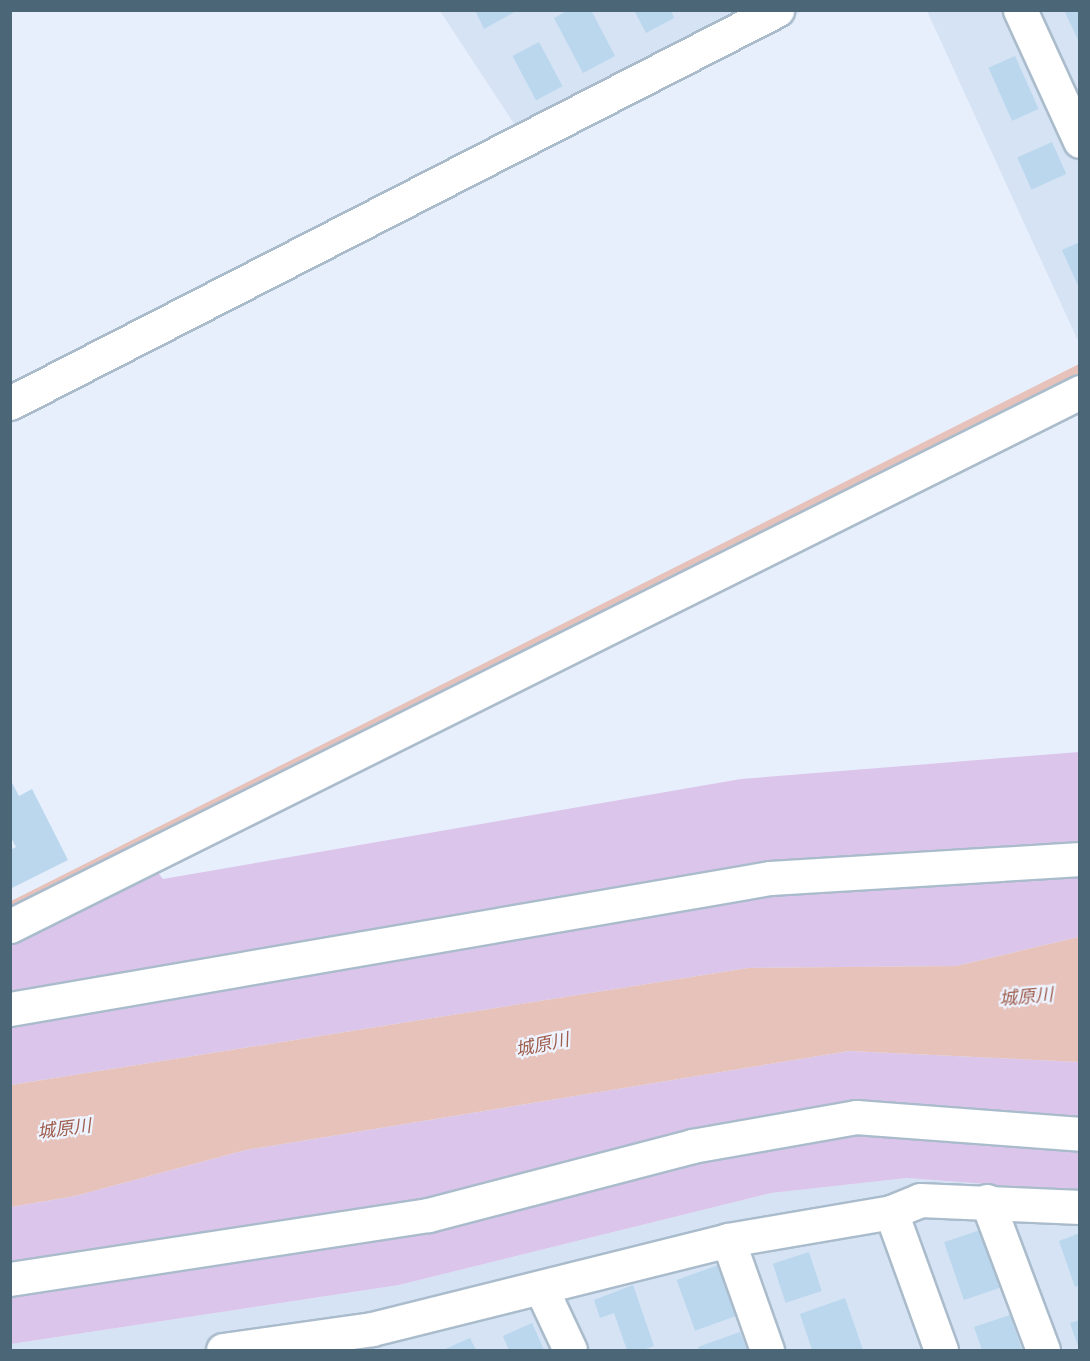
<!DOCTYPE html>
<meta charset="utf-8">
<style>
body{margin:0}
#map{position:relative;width:1090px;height:1361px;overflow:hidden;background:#e7effc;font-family:Barlow,"Noto Sans JP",sans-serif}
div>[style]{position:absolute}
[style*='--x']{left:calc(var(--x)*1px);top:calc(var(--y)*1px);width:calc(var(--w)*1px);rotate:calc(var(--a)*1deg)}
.residential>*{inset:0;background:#d5e3f4}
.green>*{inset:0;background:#dcc5ea}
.water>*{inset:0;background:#e6c2bb}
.stream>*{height:8px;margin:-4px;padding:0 4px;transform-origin:4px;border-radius:4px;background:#e6c2bb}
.building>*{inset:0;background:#bad7ed;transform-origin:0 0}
.roads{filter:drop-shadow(2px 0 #aabccc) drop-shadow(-2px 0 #aabccc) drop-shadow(0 2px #aabccc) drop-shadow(0 -2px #aabccc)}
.minor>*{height:33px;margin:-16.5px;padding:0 16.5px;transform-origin:16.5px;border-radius:16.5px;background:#fff}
span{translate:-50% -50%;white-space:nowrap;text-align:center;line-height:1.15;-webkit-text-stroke:4.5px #eef4ff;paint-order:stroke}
.water-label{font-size:18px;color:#9f5d4d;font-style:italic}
.frame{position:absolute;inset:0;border:12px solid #4b6676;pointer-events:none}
</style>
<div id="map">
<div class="residential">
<i style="clip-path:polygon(440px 11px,803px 11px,530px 148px)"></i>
<i style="clip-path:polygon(927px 11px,1079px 11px,1079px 343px)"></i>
<i style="clip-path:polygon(907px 1178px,1079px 1191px,1079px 1350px,11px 1350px,11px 1344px,399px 1285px,771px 1193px)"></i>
</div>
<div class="green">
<i style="clip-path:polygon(1079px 752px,1079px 937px,956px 966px,748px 968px,11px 1085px,11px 937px,152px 865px,163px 879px,741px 779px)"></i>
<i style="clip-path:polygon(849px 1051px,1079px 1062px,1079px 1191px,907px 1178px,771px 1193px,399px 1285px,11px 1344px,11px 1207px,75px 1196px,246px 1150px)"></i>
</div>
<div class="water">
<i style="clip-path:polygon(1079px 937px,1079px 1062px,849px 1051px,246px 1150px,75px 1196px,11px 1207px,11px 1085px,748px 968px,956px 966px)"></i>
</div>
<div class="stream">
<i style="--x:10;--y:906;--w:1198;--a:-26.69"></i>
</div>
<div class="building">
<i style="clip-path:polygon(475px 10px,518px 10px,484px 29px)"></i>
<i style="clip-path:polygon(569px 10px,591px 10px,615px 56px,583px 73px,554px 18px)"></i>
<i style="clip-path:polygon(634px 10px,671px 10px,674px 18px,646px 33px)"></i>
<i style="clip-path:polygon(1064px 10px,1080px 10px,1080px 44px)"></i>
<i style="left:539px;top:42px;width:50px;height:30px;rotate:62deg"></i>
<i style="left:1015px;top:56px;width:58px;height:29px;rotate:66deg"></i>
<i style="left:1052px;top:142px;width:35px;height:38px;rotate:66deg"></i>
<i style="clip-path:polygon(1080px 242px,1080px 290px,1062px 250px)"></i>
<i style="clip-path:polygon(10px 779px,19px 796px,32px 789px,68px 860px,10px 889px,10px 850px,16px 847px,10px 836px)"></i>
<i style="left:980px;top:1230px;width:61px;height:38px;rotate:71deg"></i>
<i style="clip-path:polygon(1080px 1233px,1080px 1285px,1075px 1287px,1059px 1241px)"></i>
<i style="left:809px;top:1252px;width:41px;height:38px;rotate:72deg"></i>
<i style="left:718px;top:1265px;width:54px;height:44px;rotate:70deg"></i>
<i style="clip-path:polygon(633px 1285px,654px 1346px,643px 1350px,627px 1350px,614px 1313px,600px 1318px,594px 1300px)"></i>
<i style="clip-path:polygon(845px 1298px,863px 1350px,812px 1350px,800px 1314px)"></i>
<i style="clip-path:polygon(1010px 1315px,1022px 1350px,982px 1350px,974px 1327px)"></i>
<i style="clip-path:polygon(1080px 1320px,1080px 1349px,1079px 1349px,1070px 1323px)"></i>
<i style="clip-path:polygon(532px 1323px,544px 1350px,509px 1350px,503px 1336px)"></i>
<i style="clip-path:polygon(740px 1332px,747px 1350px,700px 1350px,698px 1347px)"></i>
<i style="clip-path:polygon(470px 1338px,476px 1350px,443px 1350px)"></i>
</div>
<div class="roads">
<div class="minor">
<i style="--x:1020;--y:10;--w:144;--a:65.4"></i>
<i style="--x:10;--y:403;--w:862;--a:-27.13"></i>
<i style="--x:10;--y:926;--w:1196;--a:-26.52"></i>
<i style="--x:10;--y:1009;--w:771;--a:-9.78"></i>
<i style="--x:770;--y:878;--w:311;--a:-3.5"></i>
<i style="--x:987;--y:1201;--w:159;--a:69.4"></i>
<i style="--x:891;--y:1212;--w:147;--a:70.1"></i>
<i style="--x:728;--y:1240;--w:117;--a:70.5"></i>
<i style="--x:10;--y:1279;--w:423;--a:-8.7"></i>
<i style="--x:428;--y:1215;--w:273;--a:-14.6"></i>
<i style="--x:692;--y:1146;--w:167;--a:-10"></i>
<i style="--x:856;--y:1117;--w:225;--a:4.3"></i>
<i style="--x:541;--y:1288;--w:68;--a:64.9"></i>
<i style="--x:223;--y:1350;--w:150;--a:-8"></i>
<i style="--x:372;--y:1329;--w:367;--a:-14"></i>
<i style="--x:728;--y:1240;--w:165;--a:-9.7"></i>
<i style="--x:891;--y:1212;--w:31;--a:-22"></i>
<i style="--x:920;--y:1200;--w:160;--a:2.5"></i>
</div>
</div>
<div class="water-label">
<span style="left:1026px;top:996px;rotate:-5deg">城原川</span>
<span style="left:542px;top:1044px;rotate:-12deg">城原川</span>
<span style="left:64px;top:1128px;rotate:-7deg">城原川</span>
</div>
<div class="frame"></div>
</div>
